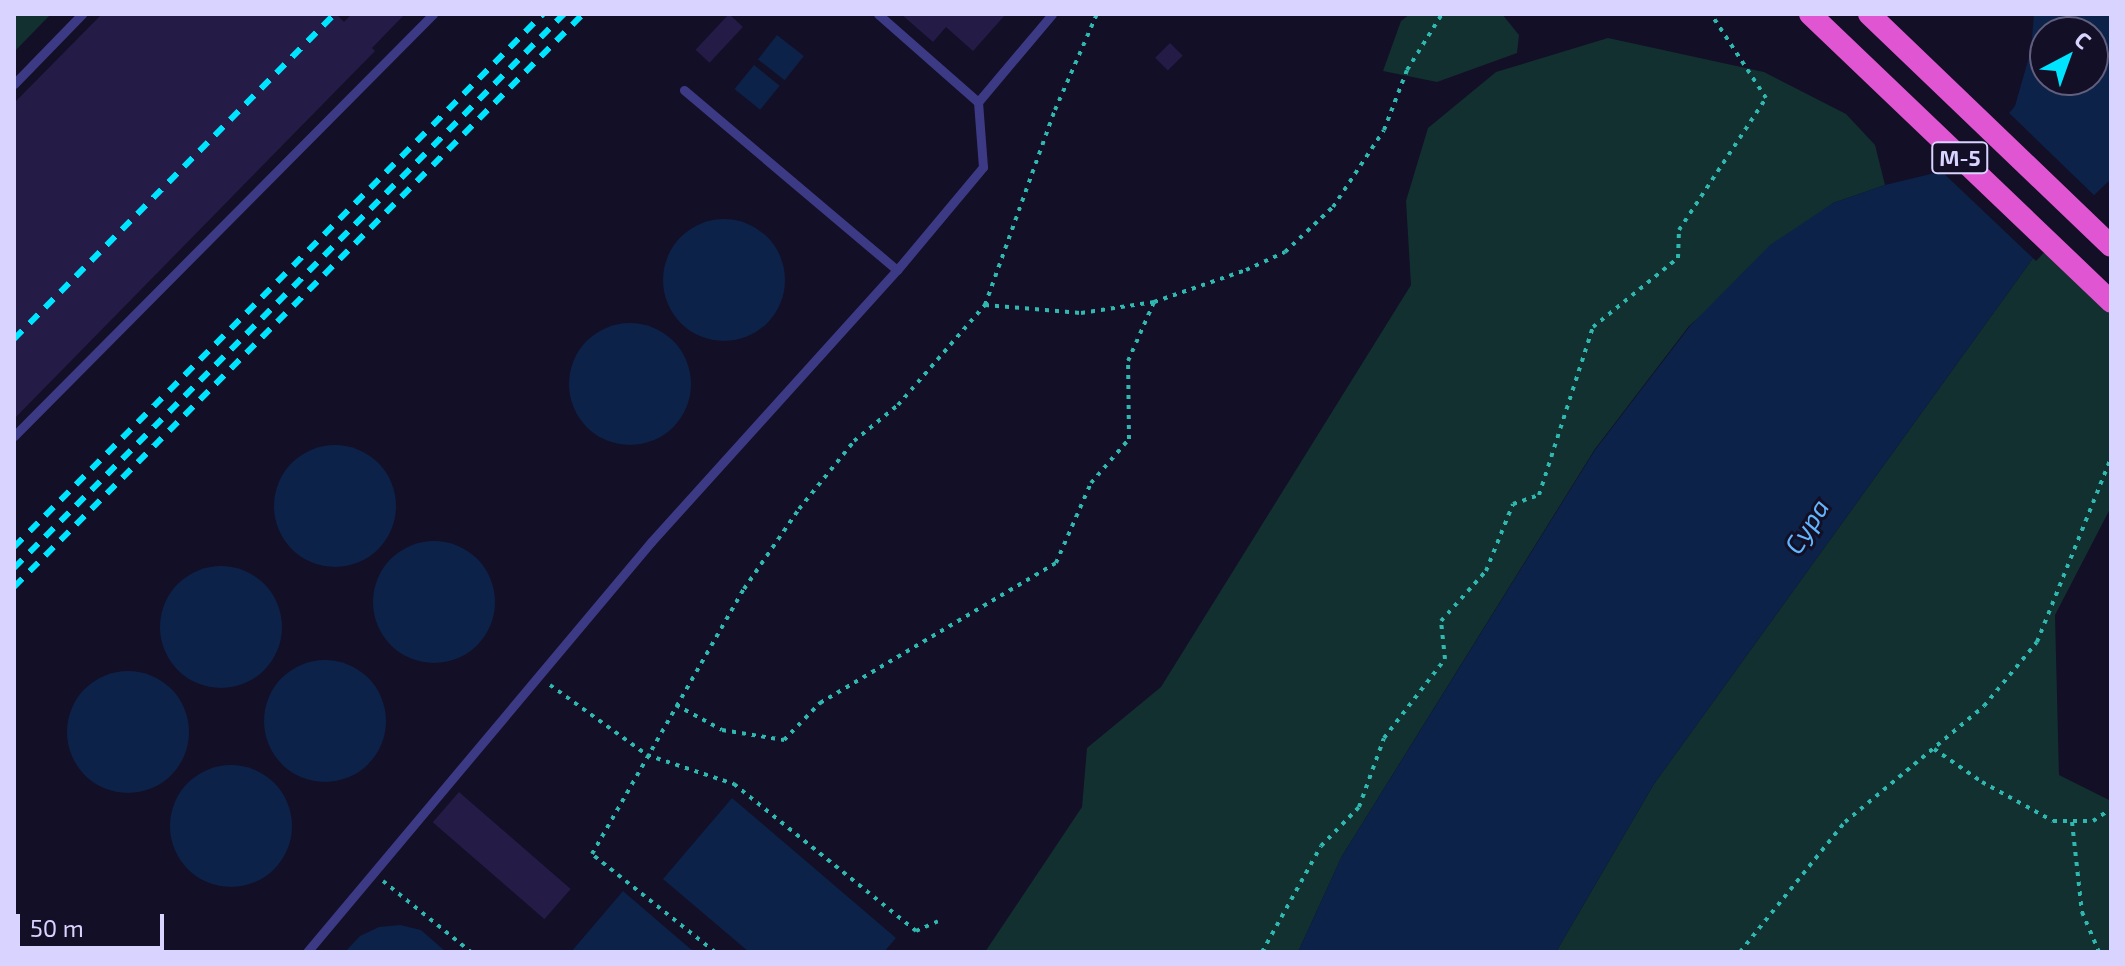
<!DOCTYPE html>
<meta charset="utf-8">
<style>
body{margin:0}
#map{position:relative;width:2125px;height:966px;overflow:hidden;background:#130f26;font-family:"Exo 2",sans-serif}
div>[style]{position:absolute}
[style*='--x']{left:calc(var(--x)*1px);top:calc(var(--y)*1px);width:calc(var(--w)*1px);rotate:calc(var(--a)*1deg)}
.green>*{inset:0;background:#12302f}
.water>*{inset:0;background:#0c2248;transform-origin:0 0}
.round{border-radius:50%}
.pier>*{inset:0;background:#130f26}
.building>*{inset:0;background:#241b47;transform-origin:0 0}
.path>*{height:4px;margin-top:-2px;transform-origin:0;background:repeating-linear-gradient(90deg,#2fb8b0 0 4px,transparent 0 10px)}
.service>*{height:9px;margin:-4.5px;padding:0 4.5px;transform-origin:4.5px;border-radius:4.5px;background:#3d3a85}
.trunk>*{height:22px;margin:-11px;padding:0 11px;transform-origin:11px;border-radius:11px;background:#e055d1}
.rail>*{height:6px;margin-top:-3px;transform-origin:0;background:repeating-linear-gradient(90deg,#00e5ff 0 12px,transparent 0 22px)}
span{translate:-50% -50%;white-space:nowrap;text-align:center;line-height:1.15;-webkit-text-stroke:6px #130f26;paint-order:stroke}
.shield-label span{padding:2px 6px;background:#130f26;border:2px solid;border-radius:6px;-webkit-text-stroke-width:0}
.shield-label{font-size:22px;color:#d9d4ff;font-weight:700}
.water-label{font-size:26px;color:#62b6ff;font-style:italic}
.frame{position:absolute;inset:0;border:16px solid #d9d4ff;pointer-events:none}
.north{position:absolute;left:2029px;top:16px;width:80px;height:80px;box-sizing:border-box;background:#130f26;border:2px solid #625e7d;border-radius:50%;rotate:41deg;font-size:22px;font-weight:700;line-height:32px;text-align:center;color:#d9d4ff}
.north::after{content:'';display:block;margin:auto;width:28px;height:36px;background:#00e5ff;clip-path:polygon(50% 0,100% 100%,50% 72%,0 100%)}
.scale{position:absolute;left:16px;top:914px;width:148px;height:36px;box-sizing:border-box;border:4px solid #d9d4ff;border-top:0;padding-left:10px;font-size:24px;line-height:28px;white-space:nowrap;color:#d9d4ff;-webkit-text-stroke:6px #130f26;paint-order:stroke}
</style>
<div id="map">
<div class="green">
<i style="clip-path:polygon(14px 14px,51px 14px,14px 52px)"></i>
<i style="clip-path:polygon(1410px 14px,1502px 14px,1519px 35px,1517px 53px,1437px 82px,1383px 71px,1401px 21px)"></i>
<i style="clip-path:polygon(1608px 38px,1764px 72px,1846px 114px,1875px 145px,1885px 185px,1833px 203px,1689px 326px,1595px 449px,1342px 856px,1298px 952px,985px 952px,1082px 807px,1087px 748px,1161px 687px,1411px 285px,1406px 201px,1428px 128px,1496px 72px)"></i>
<i style="clip-path:polygon(2044px 243px,2111px 315px,2111px 507px,2055px 615px,2059px 775px,2111px 801px,2111px 952px,1556px 952px,1654px 784px)"></i>
</div>
<div class="water">
<i style="clip-path:polygon(evenodd,2034px 14px,2111px 14px,2111px 179px,2044px 243px,1654px 784px,1556px 952px,1298px 952px,1342px 856px,1595px 450px,1690px 326px,1770px 245px,1833px 203px,1885px 185px,1964px 166px,2015px 106px,2031px 50px,2034px 14px,2045px 32px,2093px 32px,2093px 80px,2045px 80px,2045px 32px)"></i>
<i style="left:777px;top:35px;width:34px;height:31px;rotate:38deg"></i>
<i style="left:754px;top:65px;width:33px;height:31px;rotate:39deg"></i>
<i class="round" style="left:663px;top:219px;width:122px;height:122px"></i>
<i class="round" style="left:569px;top:323px;width:122px;height:122px"></i>
<i class="round" style="left:274px;top:445px;width:122px;height:122px"></i>
<i class="round" style="left:373px;top:541px;width:122px;height:122px"></i>
<i class="round" style="left:160px;top:566px;width:122px;height:122px"></i>
<i class="round" style="left:264px;top:660px;width:122px;height:122px"></i>
<i class="round" style="left:67px;top:671px;width:122px;height:122px"></i>
<i class="round" style="left:170px;top:765px;width:122px;height:122px"></i>
<i style="clip-path:polygon(732px 798px,896px 938px,884px 952px,749px 952px,663px 879px)"></i>
<i style="clip-path:polygon(623px 891px,694px 952px,571px 952px)"></i>
<i style="clip-path:polygon(400px 925px,421px 930px,446px 952px,345px 952px,360px 936px,379px 927px)"></i>
</div>
<div class="pier">
<i style="clip-path:polygon(2006px 110px,2097px 198px,2036px 261px,1938px 168px,1962px 163px)"></i>
</div>
<div class="building">
<i style="clip-path:polygon(102px 14px,336px 14px,344px 22px,352px 14px,405px 14px,372px 48px,375px 51px,14px 419px,14px 103px)"></i>
<i style="left:729px;top:14px;width:19px;height:49px;rotate:43deg"></i>
<i style="clip-path:polygon(901px 14px,1006px 14px,973px 51px,946px 27px,933px 42px)"></i>
<i style="left:1170px;top:43px;width:18px;height:21px;rotate:45deg"></i>
<i style="left:459px;top:792px;width:148px;height:40px;rotate:41deg"></i>
</div>
<div class="path">
<i style="--x:985;--y:305;--w:207;--a:-70.3"></i>
<i style="--x:1055;--y:110;--w:105;--a:-66.4"></i>
<i style="--x:550;--y:685;--w:120;--a:35.8"></i>
<i style="--x:647;--y:755;--w:92;--a:18.4"></i>
<i style="--x:734;--y:784;--w:234;--a:38.9"></i>
<i style="--x:916;--y:931;--w:24;--a:-24"></i>
<i style="--x:676;--y:705;--w:52;--a:28.5"></i>
<i style="--x:722;--y:730;--w:63;--a:9.2"></i>
<i style="--x:784;--y:740;--w:52;--a:-45.8"></i>
<i style="--x:820;--y:703;--w:274;--a:-30.7"></i>
<i style="--x:1056;--y:563;--w:87;--a:-66.4"></i>
<i style="--x:1091;--y:483;--w:58;--a:-49.2"></i>
<i style="--x:1129;--y:439;--w:78;--a:-90.7"></i>
<i style="--x:1128;--y:361;--w:64;--a:-66.2"></i>
<i style="--x:1934;--y:749;--w:58;--a:34.5"></i>
<i style="--x:1982;--y:782;--w:81;--a:28.8"></i>
<i style="--x:2053;--y:821;--w:40;--a:0"></i>
<i style="--x:2093;--y:821;--w:22;--a:-34"></i>
<i style="--x:2072;--y:822;--w:91;--a:83.7"></i>
<i style="--x:2082;--y:912;--w:43;--a:67"></i>
<i style="--x:383;--y:881;--w:113;--a:38.9"></i>
<i style="--x:715;--y:952;--w:157;--a:-141.5"></i>
<i style="--x:592;--y:854;--w:305;--a:-60.2"></i>
<i style="--x:744;--y:589;--w:97;--a:-55.5"></i>
<i style="--x:799;--y:509;--w:87;--a:-51"></i>
<i style="--x:854;--y:441;--w:57;--a:-39.3"></i>
<i style="--x:898;--y:405;--w:133;--a:-49"></i>
<i style="--x:985;--y:305;--w:96;--a:4.8"></i>
<i style="--x:1081;--y:313;--w:74;--a:-8.6"></i>
<i style="--x:1154;--y:302;--w:97;--a:-19.2"></i>
<i style="--x:1246;--y:270;--w:43;--a:-24.8"></i>
<i style="--x:1285;--y:252;--w:66;--a:-43.2"></i>
<i style="--x:1333;--y:207;--w:92;--a:-56.5"></i>
<i style="--x:1384;--y:130;--w:64;--a:-69"></i>
<i style="--x:1407;--y:70;--w:66;--a:-58"></i>
<i style="--x:1262;--y:952;--w:121;--a:-60.9"></i>
<i style="--x:1321;--y:846;--w:54;--a:-45.7"></i>
<i style="--x:1359;--y:807;--w:73;--a:-70.1"></i>
<i style="--x:1384;--y:738;--w:100;--a:-52.3"></i>
<i style="--x:1445;--y:659;--w:38;--a:-96"></i>
<i style="--x:1441;--y:621;--w:67;--a:-48"></i>
<i style="--x:1486;--y:571;--w:72;--a:-68.1"></i>
<i style="--x:1513;--y:504;--w:28;--a:-19"></i>
<i style="--x:1539;--y:495;--w:176;--a:-72.2"></i>
<i style="--x:1593;--y:327;--w:109;--a:-39.1"></i>
<i style="--x:1678;--y:258;--w:28;--a:-88"></i>
<i style="--x:1679;--y:230;--w:158;--a:-56.6"></i>
<i style="--x:1766;--y:98;--w:100;--a:-123.2"></i>
<i style="--x:1740;--y:952;--w:167;--a:-51.1"></i>
<i style="--x:1845;--y:822;--w:181;--a:-39.8"></i>
<i style="--x:1984;--y:706;--w:83;--a:-50.4"></i>
<i style="--x:2037;--y:642;--w:198;--a:-68.1"></i>
</div>
<div class="service">
<i style="--x:14;--y:84;--w:98;--a:-45.8"></i>
<i style="--x:684;--y:90;--w:279;--a:40.2"></i>
<i style="--x:978;--y:102;--w:115;--a:-49.9"></i>
<i style="--x:14;--y:436;--w:595;--a:-45.2"></i>
<i style="--x:307;--y:952;--w:535;--a:-50"></i>
<i style="--x:651;--y:542;--w:367;--a:-47.9"></i>
<i style="--x:897;--y:270;--w:134;--a:-50.1"></i>
<i style="--x:983;--y:167;--w:65;--a:-94.4"></i>
<i style="--x:978;--y:102;--w:133;--a:-138.7"></i>
</div>
<div class="trunk">
<i style="--x:1810;--y:14;--w:417;--a:43.7"></i>
<i style="--x:1869;--y:14;--w:335;--a:43.8"></i>
</div>
<div class="rail">
<i style="--x:14;--y:339;--w:456;--a:-45.4"></i>
<i style="--x:14;--y:547;--w:751;--a:-45.22"></i>
<i style="--x:14;--y:568;--w:781;--a:-45.21"></i>
<i style="--x:14;--y:587;--w:808;--a:-45.2"></i>
</div>
<div class="shield-label">
<span style="left:1960px;top:158px">М-5</span>
</div>
<div class="water-label">
<span style="left:1806px;top:526px;rotate:-58deg">Сура</span>
</div>
<div class="frame"></div>
<div class="north">С</div>
<div class="scale">50 m</div>
</div>
